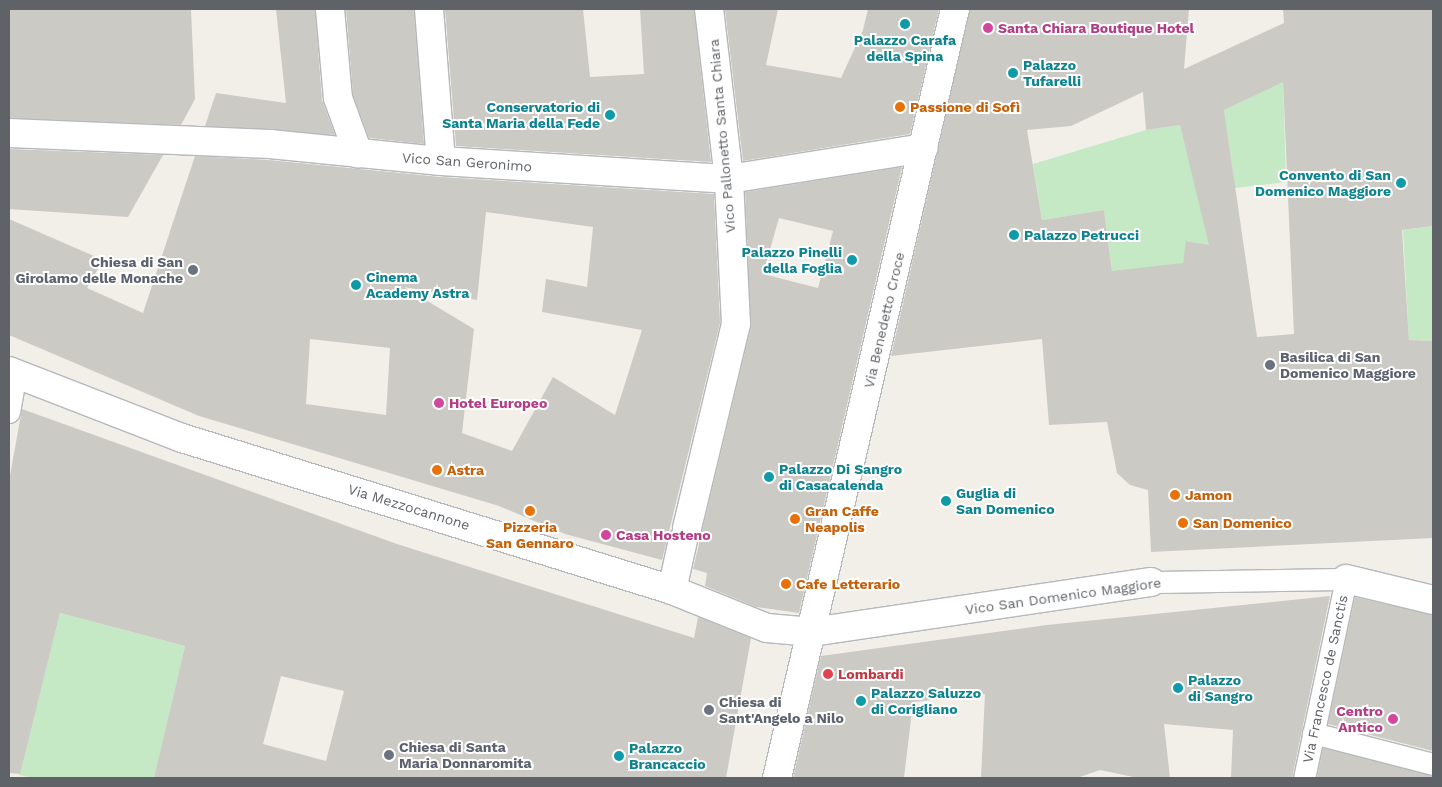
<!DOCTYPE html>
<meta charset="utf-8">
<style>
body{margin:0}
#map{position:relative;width:1442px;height:787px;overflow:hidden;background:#f1efe8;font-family:"Work Sans",sans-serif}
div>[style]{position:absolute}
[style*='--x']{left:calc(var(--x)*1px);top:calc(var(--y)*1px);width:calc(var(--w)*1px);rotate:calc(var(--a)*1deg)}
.green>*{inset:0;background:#c5e8c5}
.building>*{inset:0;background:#cccac5}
.roads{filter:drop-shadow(1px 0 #b5b8bc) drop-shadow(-1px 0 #b5b8bc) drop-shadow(0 1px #b5b8bc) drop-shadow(0 -1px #b5b8bc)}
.lane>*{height:21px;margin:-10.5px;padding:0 10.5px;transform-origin:10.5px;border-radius:10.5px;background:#fff}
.street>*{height:28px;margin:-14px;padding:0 14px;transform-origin:14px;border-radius:14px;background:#fff}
.dots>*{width:14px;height:14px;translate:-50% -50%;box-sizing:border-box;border:2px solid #fff;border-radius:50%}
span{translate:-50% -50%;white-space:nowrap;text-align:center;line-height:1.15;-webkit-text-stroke:4px #fff;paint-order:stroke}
.hotel-label{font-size:14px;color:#b23c85;font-weight:700}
.left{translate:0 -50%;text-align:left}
.right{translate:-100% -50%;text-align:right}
.culture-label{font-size:14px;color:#0d838f;font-weight:700}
.food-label{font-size:14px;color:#c56008;font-weight:700}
.street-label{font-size:14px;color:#5f6368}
.worship-label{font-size:14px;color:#5b616d;font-weight:700}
.health-label{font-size:14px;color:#be3a42;font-weight:700}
.frame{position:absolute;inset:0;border:10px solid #5f6368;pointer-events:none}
</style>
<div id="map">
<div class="green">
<i style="clip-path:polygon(1283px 81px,1286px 182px,1235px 188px,1224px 110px)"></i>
<i style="clip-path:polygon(1180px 125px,1211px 246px,1187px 241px,1183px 263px,1113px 276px,1104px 210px,1042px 220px,1033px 164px,1146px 130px)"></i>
<i style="clip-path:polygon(1433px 226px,1433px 341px,1409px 340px,1403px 230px)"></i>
<i style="clip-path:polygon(60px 613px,185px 646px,154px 778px,35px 778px,19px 775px)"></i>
</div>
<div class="building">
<i style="clip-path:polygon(9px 9px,191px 9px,195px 99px,181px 125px,9px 118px)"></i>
<i style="clip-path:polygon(276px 9px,315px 9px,322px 100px,335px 135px,205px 126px,216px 93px,286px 103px)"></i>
<i style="clip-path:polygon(346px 9px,414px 9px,424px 144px,369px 138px,353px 95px)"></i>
<i style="clip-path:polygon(445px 9px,583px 9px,590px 77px,644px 74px,640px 9px,694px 9px,711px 162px,456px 146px)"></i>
<i style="clip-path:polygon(725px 9px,778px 9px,766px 65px,841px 78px,863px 30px,868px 9px,939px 9px,910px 134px,743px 161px)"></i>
<i style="clip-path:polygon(evenodd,970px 9px,1189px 9px,1184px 69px,1284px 23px,1283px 9px,1433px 9px,1433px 226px,1402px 230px,1409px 340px,1433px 341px,1433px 538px,1151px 552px,1148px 490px,1130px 485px,1117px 473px,1107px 422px,1049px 425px,1042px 339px,891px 356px,970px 9px,1283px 82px,1294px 334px,1257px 337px,1224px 110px,1283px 82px,970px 9px,1143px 92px,1146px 130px,1180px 125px,1209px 245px,1186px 241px,1183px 263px,1112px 271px,1104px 210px,1042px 220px,1027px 130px,1071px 126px,1143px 92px)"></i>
<i style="clip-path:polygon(9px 149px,163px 155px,128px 217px,9px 209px)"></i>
<i style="clip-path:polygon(evenodd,195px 156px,269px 160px,440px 177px,714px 194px,720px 323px,662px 560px,565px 534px,499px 506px,199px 416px,9px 335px,9px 219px,103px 260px,87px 288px,143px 313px,195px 156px,486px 212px,593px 227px,587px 287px,546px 279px,542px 312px,642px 330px,615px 415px,553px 377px,512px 451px,462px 433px,474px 329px,404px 287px,477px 300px,486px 212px,195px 156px,310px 339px,390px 348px,386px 415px,306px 404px,310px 339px)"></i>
<i style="clip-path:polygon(evenodd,902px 167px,799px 613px,756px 607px,705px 586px,707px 573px,693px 569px,751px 327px,745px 192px,902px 167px,779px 218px,833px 231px,818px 288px,763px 274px,779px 218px)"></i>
<i style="clip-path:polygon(evenodd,22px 409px,397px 544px,694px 638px,698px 617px,751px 638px,726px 778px,154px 778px,185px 646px,60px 613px,20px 774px,9px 773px,9px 481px,22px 409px,281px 676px,344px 691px,326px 761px,263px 744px,281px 676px)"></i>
<i style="clip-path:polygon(1330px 596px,1292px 778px,1231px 778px,1233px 730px,1164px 724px,1170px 778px,1138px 778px,1100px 770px,1077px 778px,981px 778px,985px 694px,913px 702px,904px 778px,793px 778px,821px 656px,1047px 625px)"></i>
<i style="clip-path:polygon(1355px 597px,1433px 615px,1433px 751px,1328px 724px)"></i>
<i style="clip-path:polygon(1323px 748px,1433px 776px,1433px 778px,1317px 778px)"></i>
</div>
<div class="roads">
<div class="lane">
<i style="--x:9;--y:412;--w:39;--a:-80"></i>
<i style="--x:1151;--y:582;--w:195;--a:-0.9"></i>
<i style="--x:1346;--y:579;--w:203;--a:101.9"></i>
<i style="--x:1313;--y:733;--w:124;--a:14.5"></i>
</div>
<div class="street">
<i style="--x:330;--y:9;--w:89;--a:84.9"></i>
<i style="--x:338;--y:98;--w:59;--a:70"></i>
<i style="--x:429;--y:9;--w:152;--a:85.5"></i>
<i style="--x:9;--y:133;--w:261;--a:2.4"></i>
<i style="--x:270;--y:144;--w:172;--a:5.7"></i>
<i style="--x:441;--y:161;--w:289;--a:3.6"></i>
<i style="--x:729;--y:179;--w:197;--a:-9"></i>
<i style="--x:9;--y:371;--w:186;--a:21.2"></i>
<i style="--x:182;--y:438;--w:513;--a:17.23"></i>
<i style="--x:672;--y:590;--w:102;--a:21.8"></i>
<i style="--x:767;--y:628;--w:45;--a:5.1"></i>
<i style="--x:812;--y:632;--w:343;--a:-8.4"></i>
<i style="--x:687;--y:528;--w:210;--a:-76.5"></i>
<i style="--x:736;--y:324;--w:145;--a:-92.8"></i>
<i style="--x:729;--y:179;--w:171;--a:-96.7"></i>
<i style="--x:1346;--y:579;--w:89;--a:13.6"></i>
<i style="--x:672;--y:590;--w:51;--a:-77.6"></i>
<i style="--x:777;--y:778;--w:789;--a:-76.97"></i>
</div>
</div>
<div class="dots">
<i style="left:905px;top:24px;background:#0f9aa8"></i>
<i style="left:988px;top:28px;background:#d1479c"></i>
<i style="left:1013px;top:73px;background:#0f9aa8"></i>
<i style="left:900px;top:107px;background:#e8710a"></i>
<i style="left:610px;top:115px;background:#0f9aa8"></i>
<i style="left:1401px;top:183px;background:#0f9aa8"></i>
<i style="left:1014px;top:235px;background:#0f9aa8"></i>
<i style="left:852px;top:260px;background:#0f9aa8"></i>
<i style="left:193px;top:270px;background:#6b7280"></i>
<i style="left:356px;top:285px;background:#0f9aa8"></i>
<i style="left:1270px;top:365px;background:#6b7280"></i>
<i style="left:439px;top:403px;background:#d1479c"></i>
<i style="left:437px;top:470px;background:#e8710a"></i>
<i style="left:769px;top:477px;background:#0f9aa8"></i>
<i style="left:1175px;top:495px;background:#e8710a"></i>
<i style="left:946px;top:501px;background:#0f9aa8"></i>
<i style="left:530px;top:511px;background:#e8710a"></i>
<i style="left:795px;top:519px;background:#e8710a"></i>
<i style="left:1183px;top:523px;background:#e8710a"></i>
<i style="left:606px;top:535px;background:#d1479c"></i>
<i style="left:786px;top:584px;background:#e8710a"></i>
<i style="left:828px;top:674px;background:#e0444e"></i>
<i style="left:1178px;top:688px;background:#0f9aa8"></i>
<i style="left:861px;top:701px;background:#0f9aa8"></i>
<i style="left:709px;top:710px;background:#6b7280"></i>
<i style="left:1393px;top:719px;background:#d1479c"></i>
<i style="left:389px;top:755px;background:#6b7280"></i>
<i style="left:619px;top:756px;background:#0f9aa8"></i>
</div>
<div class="hotel-label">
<span class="left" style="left:998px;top:28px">Santa Chiara Boutique Hotel</span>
<span class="left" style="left:449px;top:403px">Hotel Europeo</span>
<span class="left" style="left:616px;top:535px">Casa Hosteno</span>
<span class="right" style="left:1383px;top:719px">Centro<br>Antico</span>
</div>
<div class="culture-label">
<span style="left:905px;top:48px">Palazzo Carafa<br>della Spina</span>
<span class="left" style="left:1023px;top:73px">Palazzo<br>Tufarelli</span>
<span class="right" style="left:600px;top:115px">Conservatorio di<br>Santa Maria della Fede</span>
<span class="right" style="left:1391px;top:183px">Convento di San<br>Domenico Maggiore</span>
<span class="left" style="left:1024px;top:235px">Palazzo Petrucci</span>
<span class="right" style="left:842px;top:260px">Palazzo Pinelli<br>della Foglia</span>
<span class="left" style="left:366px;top:285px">Cinema<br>Academy Astra</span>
<span class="left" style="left:779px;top:477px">Palazzo Di Sangro<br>di Casacalenda</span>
<span class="left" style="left:956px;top:501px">Guglia di<br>San Domenico</span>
<span class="left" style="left:1188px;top:688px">Palazzo<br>di Sangro</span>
<span class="left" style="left:871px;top:701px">Palazzo Saluzzo<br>di Corigliano</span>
<span class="left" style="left:629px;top:756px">Palazzo<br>Brancaccio</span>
</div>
<div class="food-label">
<span class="left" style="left:910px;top:107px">Passione di Sofì</span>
<span class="left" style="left:447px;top:470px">Astra</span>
<span class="left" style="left:1185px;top:495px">Jamon</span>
<span class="left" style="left:805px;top:519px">Gran Caffe<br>Neapolis</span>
<span class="left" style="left:1193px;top:523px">San Domenico</span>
<span style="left:530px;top:535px">Pizzeria<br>San Gennaro</span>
<span class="left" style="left:796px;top:584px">Cafe Letterario</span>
</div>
<div class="street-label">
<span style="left:722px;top:136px;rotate:-95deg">Vico Pallonetto Santa Chiara</span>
<span style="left:467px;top:162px;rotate:4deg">Vico San Geronimo</span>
<span style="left:884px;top:320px;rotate:-77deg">Via Benedetto Croce</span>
<span style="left:409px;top:507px;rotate:17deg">Via Mezzocannone</span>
<span style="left:1063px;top:596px;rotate:-8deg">Vico San Domenico Maggiore</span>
<span style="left:1325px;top:679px;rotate:-78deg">Via Francesco de Sanctis</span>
</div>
<div class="worship-label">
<span class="right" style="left:183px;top:270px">Chiesa di San<br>Girolamo delle Monache</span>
<span class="left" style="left:1280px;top:365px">Basilica di San<br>Domenico Maggiore</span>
<span class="left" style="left:719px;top:710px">Chiesa di<br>Sant'Angelo a Nilo</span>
<span class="left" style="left:399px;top:755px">Chiesa di Santa<br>Maria Donnaromita</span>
</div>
<div class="health-label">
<span class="left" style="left:838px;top:674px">Lombardi</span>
</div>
<div class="frame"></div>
</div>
